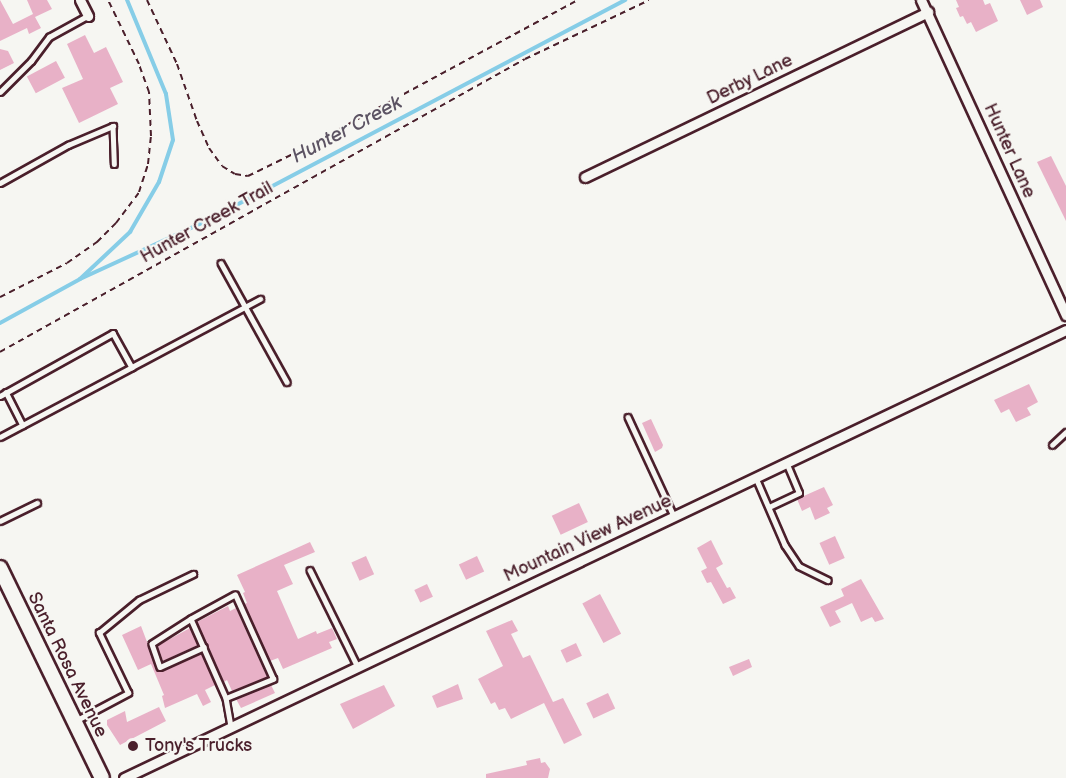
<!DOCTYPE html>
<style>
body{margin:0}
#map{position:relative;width:1066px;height:778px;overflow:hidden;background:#f6f6f2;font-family:"Balsamiq Sans",sans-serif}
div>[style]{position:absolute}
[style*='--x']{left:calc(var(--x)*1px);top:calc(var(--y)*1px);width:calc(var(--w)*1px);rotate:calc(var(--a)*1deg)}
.stream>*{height:4px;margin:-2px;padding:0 2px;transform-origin:2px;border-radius:2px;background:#86cde7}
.building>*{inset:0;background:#e8b1c7;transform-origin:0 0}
.path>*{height:2px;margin-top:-1px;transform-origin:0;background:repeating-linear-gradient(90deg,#4a1f2b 0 6px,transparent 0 10.5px)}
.roads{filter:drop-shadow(2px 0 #4a1f2b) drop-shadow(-2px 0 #4a1f2b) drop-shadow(0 2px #4a1f2b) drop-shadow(0 -2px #4a1f2b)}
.service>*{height:4.5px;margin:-2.25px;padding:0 2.25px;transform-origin:2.25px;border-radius:2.25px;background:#f6f6f2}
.minor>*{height:9px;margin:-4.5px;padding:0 4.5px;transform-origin:4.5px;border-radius:4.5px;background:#f6f6f2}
.secondary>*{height:14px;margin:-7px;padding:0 7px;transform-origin:7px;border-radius:7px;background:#f6f6f2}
.dots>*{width:16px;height:16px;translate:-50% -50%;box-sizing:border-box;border:3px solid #f6f6f2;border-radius:50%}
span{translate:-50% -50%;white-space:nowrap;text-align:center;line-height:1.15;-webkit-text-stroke:4.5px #f6f6f2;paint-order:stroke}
.street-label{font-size:18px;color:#4a1f2b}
.poi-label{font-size:18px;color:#4a1f2b}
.left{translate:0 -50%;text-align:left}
.water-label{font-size:20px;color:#5c5363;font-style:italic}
</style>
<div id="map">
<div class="stream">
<i style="--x:80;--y:279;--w:139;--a:-24.7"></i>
<i style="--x:206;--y:221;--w:474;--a:-27.8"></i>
<i style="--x:0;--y:323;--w:91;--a:-28.8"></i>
<i style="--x:80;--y:279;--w:69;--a:-43.2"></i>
<i style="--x:130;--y:232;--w:58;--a:-59.9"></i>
<i style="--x:159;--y:182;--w:44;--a:-71.6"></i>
<i style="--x:173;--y:140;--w:47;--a:-98.7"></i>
<i style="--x:166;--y:94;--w:102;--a:-112.5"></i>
</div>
<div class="building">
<i style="clip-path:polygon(0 0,13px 24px,33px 14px,27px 0,47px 0,52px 9px,35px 17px,41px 28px,29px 34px,27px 28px,0 41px)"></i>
<i style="clip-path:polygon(956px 0,983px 0,985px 5px,990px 3px,998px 21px,976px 32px,971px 22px,967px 24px,963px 16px,960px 17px,956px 8px,959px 7px)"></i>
<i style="clip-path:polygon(1020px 0,1040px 0,1043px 7px,1027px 15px)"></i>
<i style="clip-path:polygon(85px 35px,94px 53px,106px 47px,123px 82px,110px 88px,118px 104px,79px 123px,62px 88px,83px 79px,67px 44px)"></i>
<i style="clip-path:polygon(0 49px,8px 51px,14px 63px,0 70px)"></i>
<i style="left:56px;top:61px;width:19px;height:33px;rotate:62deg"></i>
<i style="clip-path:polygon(1051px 156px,1066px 186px,1066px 221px,1037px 162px)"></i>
<i style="clip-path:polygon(1029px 384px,1038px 402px,1027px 408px,1031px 415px,1016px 422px,1009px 409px,1001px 413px,994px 400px)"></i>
<i style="clip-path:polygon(651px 419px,663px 445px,662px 448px,655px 452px,642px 423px)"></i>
<i style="clip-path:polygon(824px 487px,833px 505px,827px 508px,830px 513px,815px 520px,810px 507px,802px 511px,797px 499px)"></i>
<i style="left:579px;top:503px;width:21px;height:30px;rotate:65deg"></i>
<i style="left:835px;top:536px;width:24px;height:17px;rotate:66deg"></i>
<i style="clip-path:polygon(711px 540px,723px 564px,716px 568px,727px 588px,730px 587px,736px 598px,723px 604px,711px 582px,707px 583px,701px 571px,707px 568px,697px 548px)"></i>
<i style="clip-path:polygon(310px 542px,315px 552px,284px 565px,293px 584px,277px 591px,298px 639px,316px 631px,317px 634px,332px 628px,337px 639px,329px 642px,332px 648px,283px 669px,278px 658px,270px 661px,244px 604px,247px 603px,243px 593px,245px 592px,237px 575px)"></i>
<i style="left:366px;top:556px;width:20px;height:16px;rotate:66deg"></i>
<i style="left:477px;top:556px;width:17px;height:20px;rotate:65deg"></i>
<i style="clip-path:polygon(861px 579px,884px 619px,875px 622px,872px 617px,861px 622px,852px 603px,835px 611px,841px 622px,830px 627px,820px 607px,844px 596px,841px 589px)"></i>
<i style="left:427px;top:584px;width:14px;height:14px;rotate:65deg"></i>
<i style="left:600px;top:594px;width:45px;height:20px;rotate:62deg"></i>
<i style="clip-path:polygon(228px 606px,230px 611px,236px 608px,267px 677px,232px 691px,227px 680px,224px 682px,197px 622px)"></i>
<i style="clip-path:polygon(512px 620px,518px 631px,511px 634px,523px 658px,530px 655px,553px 702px,563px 698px,582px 735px,564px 744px,544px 703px,511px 719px,505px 708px,499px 710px,495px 702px,491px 704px,478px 679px,503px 666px,486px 631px)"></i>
<i style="clip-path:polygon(141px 626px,158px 671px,201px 653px,215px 685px,205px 690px,211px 702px,203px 706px,197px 694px,165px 708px,162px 696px,164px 695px,151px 664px,138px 670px,122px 635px)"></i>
<i style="clip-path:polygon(190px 628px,198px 645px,163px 661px,157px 646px)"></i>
<i style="left:576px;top:643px;width:14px;height:17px;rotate:65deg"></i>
<i style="clip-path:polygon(749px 659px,752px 667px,733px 676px,729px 667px)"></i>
<i style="clip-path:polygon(458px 684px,463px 699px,437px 708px,432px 696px)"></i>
<i style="clip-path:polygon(271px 685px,275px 693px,241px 708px,236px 699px)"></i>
<i style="clip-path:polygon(384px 685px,395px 706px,353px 729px,340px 704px)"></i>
<i style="left:608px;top:693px;width:17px;height:24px;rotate:65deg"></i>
<i style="clip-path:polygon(159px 707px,166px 721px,120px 745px,107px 725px,107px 720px,125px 711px,127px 722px)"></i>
<i style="clip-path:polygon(540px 758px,541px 763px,545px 762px,550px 769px,548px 778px,486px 778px,486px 774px,527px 765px,526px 761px)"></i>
</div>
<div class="path">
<i style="--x:147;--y:0;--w:71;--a:64.9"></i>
<i style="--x:177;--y:64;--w:60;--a:70.7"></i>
<i style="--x:197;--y:121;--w:30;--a:66"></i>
<i style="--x:209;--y:148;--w:22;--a:54"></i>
<i style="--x:222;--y:166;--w:15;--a:32"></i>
<i style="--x:235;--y:174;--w:13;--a:9"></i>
<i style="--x:248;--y:176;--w:50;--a:-26.1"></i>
<i style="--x:293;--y:154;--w:324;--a:-28.4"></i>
<i style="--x:0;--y:297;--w:75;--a:-26.9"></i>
<i style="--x:67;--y:263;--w:37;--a:-35"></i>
<i style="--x:97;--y:242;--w:27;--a:-45"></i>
<i style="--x:116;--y:223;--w:39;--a:-53"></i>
<i style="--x:139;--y:192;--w:29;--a:-72"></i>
<i style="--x:148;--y:164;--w:28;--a:-84"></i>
<i style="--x:151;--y:136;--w:44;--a:-92.6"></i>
<i style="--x:149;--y:92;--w:30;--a:-110"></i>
<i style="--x:139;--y:64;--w:71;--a:-115.8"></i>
<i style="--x:0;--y:352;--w:601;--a:-29.17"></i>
<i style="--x:525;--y:59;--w:137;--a:-25.4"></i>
</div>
<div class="roads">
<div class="service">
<i style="--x:0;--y:92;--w:44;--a:-45"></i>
<i style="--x:31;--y:61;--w:30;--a:-53"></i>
<i style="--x:49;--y:37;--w:43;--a:-28.9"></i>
<i style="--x:0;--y:183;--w:78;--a:-29.2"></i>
<i style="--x:68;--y:145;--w:49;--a:-22.9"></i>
<i style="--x:113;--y:126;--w:38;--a:88"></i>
<i style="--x:221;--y:263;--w:136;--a:61"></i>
<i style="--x:6;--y:392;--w:37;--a:63"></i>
<i style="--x:0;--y:396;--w:129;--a:-29.1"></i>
<i style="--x:113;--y:333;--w:39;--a:61"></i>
<i style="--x:132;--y:367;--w:145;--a:-28"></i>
<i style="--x:628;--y:417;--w:109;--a:65.1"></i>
<i style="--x:0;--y:437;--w:149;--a:-27.9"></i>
<i style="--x:1052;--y:445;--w:19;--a:-43"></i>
<i style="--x:756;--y:478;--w:73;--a:66.6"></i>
<i style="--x:785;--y:545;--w:25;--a:56"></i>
<i style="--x:799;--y:566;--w:32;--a:26"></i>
<i style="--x:769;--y:507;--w:33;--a:-25"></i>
<i style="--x:799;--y:493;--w:33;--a:-113"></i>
<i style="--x:0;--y:521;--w:41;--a:-25.9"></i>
<i style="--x:310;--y:570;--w:108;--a:63.7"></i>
<i style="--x:191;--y:619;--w:46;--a:147.3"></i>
<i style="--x:152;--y:644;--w:24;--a:71"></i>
<i style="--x:160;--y:667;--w:48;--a:-24.4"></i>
<i style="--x:226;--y:698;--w:51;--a:-22"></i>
<i style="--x:273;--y:679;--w:92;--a:-114.3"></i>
<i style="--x:235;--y:595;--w:50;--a:151.4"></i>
<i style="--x:191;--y:619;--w:86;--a:66.1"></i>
<i style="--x:226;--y:698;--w:29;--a:80"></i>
<i style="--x:77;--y:720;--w:58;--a:-27.9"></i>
<i style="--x:128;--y:693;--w:67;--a:-115.8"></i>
<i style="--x:99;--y:633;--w:52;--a:-39.5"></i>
<i style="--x:139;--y:600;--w:60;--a:-25.7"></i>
</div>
<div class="minor">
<i style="--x:80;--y:0;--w:18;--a:63"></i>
<i style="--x:921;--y:0;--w:347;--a:65.3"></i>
<i style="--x:585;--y:177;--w:381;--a:-25.7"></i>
<i style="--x:124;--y:778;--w:1043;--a:-25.44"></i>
</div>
<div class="secondary">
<i style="--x:0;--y:568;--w:233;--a:64.1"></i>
</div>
</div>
<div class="dots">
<i style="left:133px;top:746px;background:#4a1f2b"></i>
</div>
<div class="street-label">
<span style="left:750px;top:80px;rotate:-26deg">Derby Lane</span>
<span style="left:1009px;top:151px;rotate:66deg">Hunter Lane</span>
<span style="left:207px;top:223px;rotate:-29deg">Hunter Creek Trail</span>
<span style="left:588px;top:539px;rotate:-25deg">Mountain View Avenue</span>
<span style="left:67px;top:665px;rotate:64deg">Santa Rosa Avenue</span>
</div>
<div class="poi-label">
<span class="left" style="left:145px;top:746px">Tony's Trucks</span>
</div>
<div class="water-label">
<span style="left:347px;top:130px;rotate:-28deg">Hunter Creek</span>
</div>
</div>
